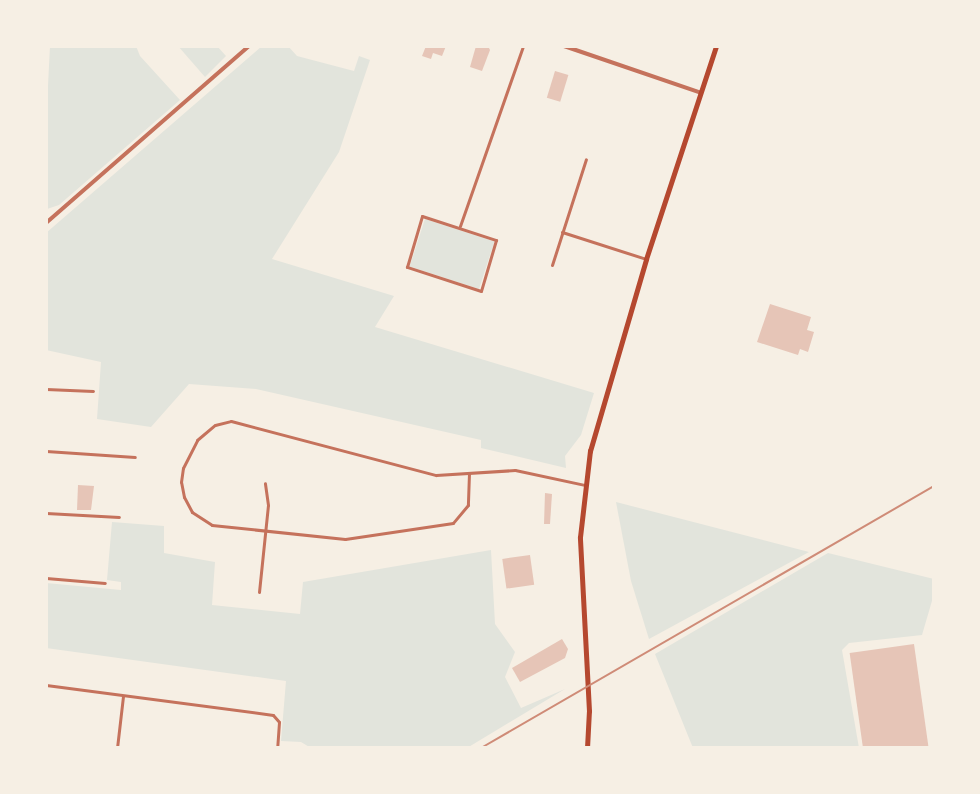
<!DOCTYPE html>
<style>
body{margin:0}
#map{position:relative;width:980px;height:794px;overflow:hidden;background:#f6efe4;font-family:"Nunito Sans",sans-serif}
div>[style]{position:absolute}
[style*='--x']{left:calc(var(--x)*1px);top:calc(var(--y)*1px);width:calc(var(--w)*1px);rotate:calc(var(--a)*1deg)}
.green>*{inset:0;background:#e2e4dc;transform-origin:0 0}
.building>*{inset:0;background:#e6c5b7;transform-origin:0 0}
.minor>*{height:3px;margin:-1.5px;padding:0 1.5px;transform-origin:1.5px;border-radius:1.5px;background:#c5725c}
.tertiary>*{height:4px;margin:-2px;padding:0 2px;transform-origin:2px;border-radius:2px;background:#c5725c}
.primary>*{height:5px;margin:-2.5px;padding:0 2.5px;transform-origin:2.5px;border-radius:2.5px;background:#b5482f}
.rail>*{height:2px;margin:-1px;padding:0 1px;transform-origin:1px;border-radius:1px;background:#cf8b77}
span{translate:-50% -50%;white-space:nowrap;text-align:center;line-height:1.15;-webkit-text-stroke:8px #f6efe4;paint-order:stroke}
.frame{position:absolute;inset:0;border:48px solid #f6efe4;pointer-events:none}
</style>
<div id="map">
<div class="green">
<i style="clip-path:polygon(50px 46px,136px 46px,140px 56px,180px 100px,59px 205px,47px 209px,46px 125px)"></i>
<i style="clip-path:polygon(178px 46px,217px 46px,226px 56px,205px 77px)"></i>
<i style="clip-path:polygon(262px 46px,288px 46px,297px 56px,354px 71px,359px 56px,370px 60px,339px 152px,272px 259px,394px 296px,375px 327px,594px 393px,581px 435px,565px 456px,566px 468px,481px 448px,481px 440px,256px 389px,189px 384px,151px 427px,97px 419px,101px 362px,46px 350px,46px 233px)"></i>
<i style="left:425px;top:219px;width:73px;height:50px;rotate:18deg"></i>
<i style="clip-path:polygon(616px 502px,809px 552px,649px 639px,631px 581px)"></i>
<i style="clip-path:polygon(112px 522px,164px 526px,164px 553px,215px 562px,212px 605px,300px 614px,303px 582px,491px 550px,495px 624px,515px 652px,505px 677px,521px 708px,565px 689px,467px 748px,311px 748px,301px 742px,281px 741px,286px 681px,46px 648px,46px 583px,121px 590px,121px 582px,107px 580px)"></i>
<i style="clip-path:polygon(828px 553px,934px 579px,934px 594px,922px 635px,849px 643px,842px 650px,859px 748px,693px 748px,655px 654px)"></i>
</div>
<div class="building">
<i style="clip-path:polygon(426px 46px,446px 46px,442px 56px,433px 53px,431px 59px,422px 56px)"></i>
<i style="clip-path:polygon(476px 46px,488px 46px,490px 50px,482px 71px,470px 67px)"></i>
<i style="left:555px;top:71px;width:14px;height:28px;rotate:17deg"></i>
<i style="clip-path:polygon(770px 304px,811px 317px,807px 330px,814px 332px,808px 352px,800px 349px,798px 355px,757px 342px)"></i>
<i style="clip-path:polygon(78px 485px,94px 486px,91px 510px,77px 510px)"></i>
<i style="clip-path:polygon(545px 493px,552px 494px,550px 524px,544px 524px)"></i>
<i style="left:530px;top:555px;width:30px;height:28px;rotate:82deg"></i>
<i style="clip-path:polygon(562px 639px,568px 649px,565px 658px,520px 682px,512px 668px)"></i>
<i style="left:914px;top:644px;width:105px;height:65px;rotate:82deg"></i>
</div>
<div class="minor">
<i style="--x:422;--y:216;--w:78;--a:18"></i>
<i style="--x:496;--y:240;--w:53;--a:106.4"></i>
<i style="--x:481;--y:291;--w:78;--a:-162"></i>
<i style="--x:407;--y:267;--w:53;--a:-73.6"></i>
<i style="--x:460;--y:226;--w:191;--a:-70.7"></i>
<i style="--x:562;--y:232;--w:88;--a:17.8"></i>
<i style="--x:552;--y:265;--w:111;--a:-72.2"></i>
<i style="--x:46;--y:389;--w:47;--a:2.4"></i>
<i style="--x:46;--y:451;--w:89;--a:3.9"></i>
<i style="--x:469;--y:473;--w:32;--a:92"></i>
<i style="--x:468;--y:505;--w:23;--a:130"></i>
<i style="--x:453;--y:523;--w:109;--a:171.6"></i>
<i style="--x:345;--y:539;--w:134;--a:-174"></i>
<i style="--x:212;--y:525;--w:24;--a:-147"></i>
<i style="--x:192;--y:512;--w:17;--a:-118"></i>
<i style="--x:184;--y:497;--w:15;--a:-101"></i>
<i style="--x:181;--y:482;--w:14;--a:-82"></i>
<i style="--x:183;--y:468;--w:31;--a:-63"></i>
<i style="--x:197;--y:440;--w:23;--a:-40"></i>
<i style="--x:215;--y:425;--w:16;--a:-14"></i>
<i style="--x:231;--y:421;--w:212;--a:14.8"></i>
<i style="--x:436;--y:475;--w:79;--a:-3.6"></i>
<i style="--x:515;--y:470;--w:72;--a:12.1"></i>
<i style="--x:46;--y:513;--w:73;--a:3.1"></i>
<i style="--x:46;--y:578;--w:59;--a:4.8"></i>
<i style="--x:259;--y:592;--w:87;--a:-84.1"></i>
<i style="--x:268;--y:505;--w:22;--a:-98"></i>
<i style="--x:46;--y:685;--w:229;--a:7.5"></i>
<i style="--x:273;--y:715;--w:9;--a:49"></i>
<i style="--x:279;--y:722;--w:26;--a:94"></i>
<i style="--x:117;--y:748;--w:52;--a:-83.4"></i>
</div>
<div class="tertiary">
<i style="--x:564;--y:46;--w:145;--a:18.9"></i>
<i style="--x:46;--y:223;--w:269;--a:-41.1"></i>
</div>
<div class="primary">
<i style="--x:587;--y:748;--w:37;--a:-87"></i>
<i style="--x:589;--y:711;--w:174;--a:-93"></i>
<i style="--x:580;--y:537;--w:87;--a:-83.4"></i>
<i style="--x:590;--y:451;--w:200;--a:-73.7"></i>
<i style="--x:646;--y:259;--w:224;--a:-71.8"></i>
</div>
<div class="rail">
<i style="--x:481;--y:748;--w:523;--a:-30.04"></i>
</div>
<div class="frame"></div>
</div>
